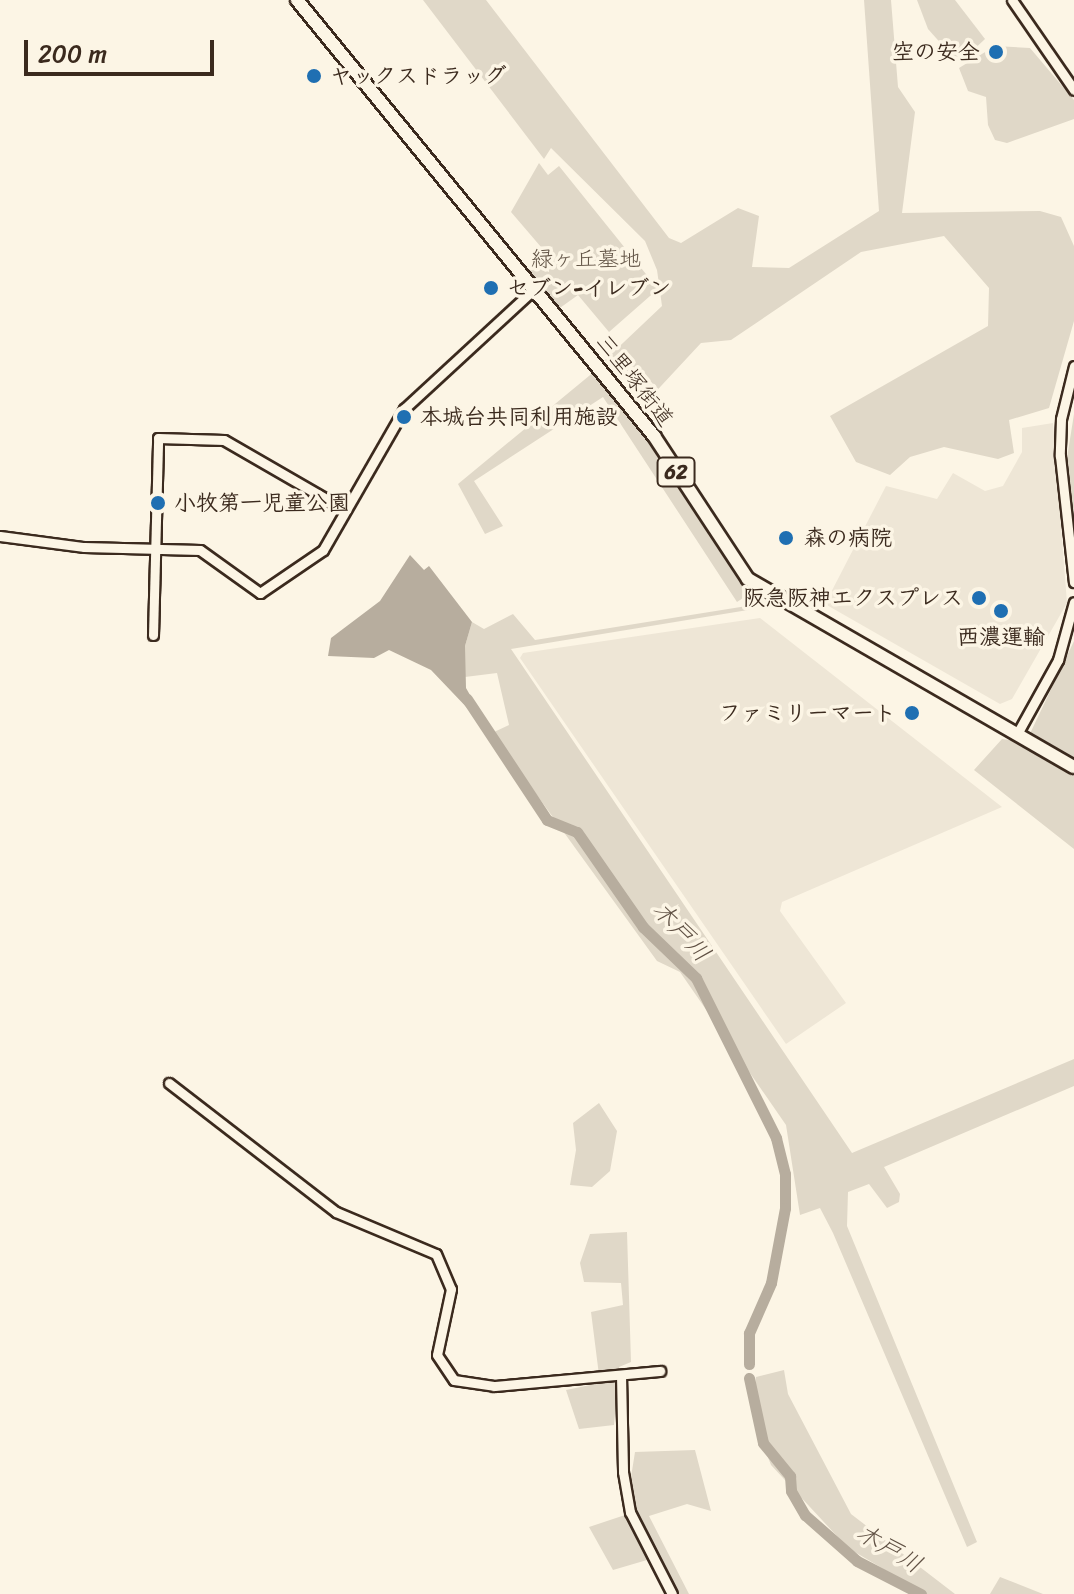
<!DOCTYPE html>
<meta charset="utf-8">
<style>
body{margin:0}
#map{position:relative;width:1074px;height:1594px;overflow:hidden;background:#fcf5e5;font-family:Sriracha,"Klee One",sans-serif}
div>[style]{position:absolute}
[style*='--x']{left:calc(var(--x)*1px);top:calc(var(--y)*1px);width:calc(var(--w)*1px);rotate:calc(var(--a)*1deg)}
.built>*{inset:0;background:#eee6d6}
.green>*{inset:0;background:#e0d8c8}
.water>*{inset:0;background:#b7ad9e}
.river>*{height:11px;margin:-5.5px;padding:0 5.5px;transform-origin:5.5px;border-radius:5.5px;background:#b7ad9e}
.roads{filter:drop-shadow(2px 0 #3b2a1e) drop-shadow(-2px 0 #3b2a1e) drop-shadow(0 2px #3b2a1e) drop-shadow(0 -2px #3b2a1e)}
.tertiary>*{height:9px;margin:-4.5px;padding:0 4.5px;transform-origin:4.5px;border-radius:4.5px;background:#fcf5e5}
.primary>*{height:12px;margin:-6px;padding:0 6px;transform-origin:6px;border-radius:6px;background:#fcf5e5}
.dots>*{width:22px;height:22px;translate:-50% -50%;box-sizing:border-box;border:4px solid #fcf5e5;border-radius:50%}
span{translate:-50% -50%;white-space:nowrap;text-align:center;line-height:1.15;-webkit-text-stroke:7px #fcf5e5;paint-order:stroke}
.shield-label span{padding:2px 6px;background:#fcf5e5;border:2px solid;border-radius:6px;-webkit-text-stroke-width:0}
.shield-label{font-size:20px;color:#3b2a1e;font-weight:700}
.poi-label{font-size:22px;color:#3b2a1e;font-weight:700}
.right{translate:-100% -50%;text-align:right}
.left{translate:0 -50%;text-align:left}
.park-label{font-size:22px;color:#645648}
.street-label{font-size:22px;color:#3b2a1e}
.water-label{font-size:24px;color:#605144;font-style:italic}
.scale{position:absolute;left:24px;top:40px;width:190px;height:36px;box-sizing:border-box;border:4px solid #3b2a1e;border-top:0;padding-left:10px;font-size:24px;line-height:28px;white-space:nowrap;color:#3b2a1e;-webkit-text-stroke:6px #fcf5e5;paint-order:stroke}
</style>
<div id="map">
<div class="built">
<i style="clip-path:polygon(1053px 423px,1067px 603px,1012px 699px,1000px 704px,825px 604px,886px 486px,937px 499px,953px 473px,985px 491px,1003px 486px,1022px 452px,1022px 428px)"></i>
<i style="clip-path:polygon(760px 618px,1002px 807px,782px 902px,780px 911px,846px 1003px,786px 1044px,520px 658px,523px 653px)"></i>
</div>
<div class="green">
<i style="clip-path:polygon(423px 0,486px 0,669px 238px,681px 243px,738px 208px,759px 216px,752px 267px,789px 268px,879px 211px,864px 0,891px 0,898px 87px,915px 112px,902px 213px,1040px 211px,1061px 217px,1074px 246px,1074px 321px,1049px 408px,1009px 420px,1014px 453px,998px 459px,944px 447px,910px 457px,890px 475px,856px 462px,830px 416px,988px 326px,989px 288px,944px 236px,861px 252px,731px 340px,701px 343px,648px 400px,605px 360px,662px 306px,657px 270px,645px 241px,551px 148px,544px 159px)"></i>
<i style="clip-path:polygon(917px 0,955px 0,985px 39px,968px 55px,953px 57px,928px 29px)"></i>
<i style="clip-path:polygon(995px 46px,1030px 48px,1074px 100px,1074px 119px,1007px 143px,995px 140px,988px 125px,986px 97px,968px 91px,959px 68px)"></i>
<i style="clip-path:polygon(539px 163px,548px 175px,559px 166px,658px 289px,609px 332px,578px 295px,557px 310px,527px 271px,547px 254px,511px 212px)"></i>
<i style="clip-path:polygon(595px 371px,647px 435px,749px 594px,737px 602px,603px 397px,474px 481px,503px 526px,485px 534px,458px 484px)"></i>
<i style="clip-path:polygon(1074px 414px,1074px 520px,1067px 458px)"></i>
<i style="clip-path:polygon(753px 605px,754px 609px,511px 649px,852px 1153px,1074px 1059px,1074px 1086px,884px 1167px,900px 1194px,899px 1202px,887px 1208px,869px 1184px,848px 1192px,847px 1226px,977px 1542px,967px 1547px,833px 1233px,820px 1208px,800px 1215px,786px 1125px,680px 972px,657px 961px,492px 733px,509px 725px,497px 673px,465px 677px,465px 646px,472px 622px,484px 629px,513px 614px,535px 640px)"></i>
<i style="clip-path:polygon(1074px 641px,1074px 849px,974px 770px,1002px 739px,1026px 742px)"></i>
<i style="clip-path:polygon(599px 1103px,617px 1131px,610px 1171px,592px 1187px,570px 1185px,576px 1150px,573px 1123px)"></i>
<i style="clip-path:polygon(627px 1232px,631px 1362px,619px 1367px,614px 1425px,579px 1429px,566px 1390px,600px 1383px,591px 1312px,623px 1305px,621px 1283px,584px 1282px,580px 1263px,590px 1234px)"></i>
<i style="clip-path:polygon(784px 1370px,788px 1394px,851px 1514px,955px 1594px,926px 1594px,848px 1548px,771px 1465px,753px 1419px,756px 1377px)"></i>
<i style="clip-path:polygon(695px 1450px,711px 1511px,687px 1504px,649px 1516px,689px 1594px,672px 1594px,647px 1560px,613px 1570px,589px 1527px,625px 1515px,635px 1452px)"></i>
<i style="clip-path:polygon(1000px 1577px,1043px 1594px,990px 1594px)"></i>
</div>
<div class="water">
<i style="clip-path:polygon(410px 555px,424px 570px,429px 566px,472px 622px,465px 646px,466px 688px,478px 709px,472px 713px,431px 670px,389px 650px,374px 658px,328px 656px,331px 638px,380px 601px)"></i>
</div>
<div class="river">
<i style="--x:467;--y:699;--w:145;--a:56.5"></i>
<i style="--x:547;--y:820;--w:32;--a:22"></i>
<i style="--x:577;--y:832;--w:116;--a:55.2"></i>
<i style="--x:643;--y:927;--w:74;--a:43.9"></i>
<i style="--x:696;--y:978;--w:179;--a:63.4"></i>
<i style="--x:776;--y:1138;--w:37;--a:76"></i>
<i style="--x:785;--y:1174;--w:34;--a:90"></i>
<i style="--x:785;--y:1208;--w:76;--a:100.6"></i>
<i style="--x:771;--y:1283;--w:55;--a:113.7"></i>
<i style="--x:749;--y:1333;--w:31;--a:90"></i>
<i style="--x:749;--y:1378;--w:66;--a:77.8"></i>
<i style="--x:763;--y:1443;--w:43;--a:50.7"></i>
<i style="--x:790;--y:1476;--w:15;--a:86"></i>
<i style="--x:791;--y:1491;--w:28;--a:60"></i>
<i style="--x:805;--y:1515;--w:69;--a:41.5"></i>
<i style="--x:857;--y:1561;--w:72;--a:27.3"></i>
</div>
<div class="roads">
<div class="tertiary">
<i style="--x:1012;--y:0;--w:109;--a:55.4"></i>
<i style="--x:1074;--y:366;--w:55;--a:103.8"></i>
<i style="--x:1061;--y:419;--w:37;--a:92"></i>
<i style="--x:1060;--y:456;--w:127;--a:83.7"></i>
<i style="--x:0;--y:536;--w:85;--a:7.5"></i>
<i style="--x:84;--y:547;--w:116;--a:1.5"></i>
<i style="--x:200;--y:550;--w:74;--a:35.6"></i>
<i style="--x:260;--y:593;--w:76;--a:-34.3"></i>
<i style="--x:323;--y:550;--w:163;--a:-60.1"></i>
<i style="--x:404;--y:409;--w:178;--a:-42.7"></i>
<i style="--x:153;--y:635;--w:197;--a:-88.5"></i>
<i style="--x:158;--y:438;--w:66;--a:1.7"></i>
<i style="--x:224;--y:440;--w:140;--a:30"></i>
<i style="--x:1017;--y:734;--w:85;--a:-61"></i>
<i style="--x:1058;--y:660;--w:60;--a:-74.6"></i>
<i style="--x:169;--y:1083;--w:211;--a:37.7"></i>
<i style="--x:336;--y:1212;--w:108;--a:22.8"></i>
<i style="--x:436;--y:1254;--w:38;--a:67"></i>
<i style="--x:451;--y:1289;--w:67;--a:102"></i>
<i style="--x:437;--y:1355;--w:30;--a:56"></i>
<i style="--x:454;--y:1380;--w:40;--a:8.5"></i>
<i style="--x:494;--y:1386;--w:167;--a:-5.2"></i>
<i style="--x:621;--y:1375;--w:97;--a:88.8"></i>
<i style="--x:623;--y:1472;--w:41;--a:80.1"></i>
<i style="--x:630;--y:1512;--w:92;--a:62.9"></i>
</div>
<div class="primary">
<i style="--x:297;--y:0;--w:564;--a:50.69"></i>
<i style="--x:654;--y:436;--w:171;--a:56.7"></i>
<i style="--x:748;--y:579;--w:376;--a:30"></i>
</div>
</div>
<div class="dots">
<i style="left:996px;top:52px;background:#1f6fb2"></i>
<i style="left:314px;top:76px;background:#1f6fb2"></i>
<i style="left:491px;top:288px;background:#1f6fb2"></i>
<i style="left:404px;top:417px;background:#1f6fb2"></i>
<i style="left:158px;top:503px;background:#1f6fb2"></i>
<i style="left:786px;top:538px;background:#1f6fb2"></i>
<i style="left:979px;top:598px;background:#1f6fb2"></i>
<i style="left:1001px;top:611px;background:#1f6fb2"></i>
<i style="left:912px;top:713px;background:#1f6fb2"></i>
</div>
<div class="shield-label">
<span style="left:676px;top:472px">62</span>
</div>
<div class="poi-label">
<span class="right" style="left:980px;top:52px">空の安全</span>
<span class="left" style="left:330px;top:76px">ヤックスドラッグ</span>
<span class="left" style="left:507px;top:288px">セブン-イレブン</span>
<span class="left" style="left:420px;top:417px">本城台共同利用施設</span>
<span class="left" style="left:174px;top:503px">小牧第一児童公園</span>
<span class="left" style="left:804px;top:538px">森の病院</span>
<span class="right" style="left:963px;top:598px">阪急阪神エクスプレス</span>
<span style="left:1001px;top:637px">西濃運輸</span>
<span class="right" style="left:896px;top:713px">ファミリーマート</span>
</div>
<div class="park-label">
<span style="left:586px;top:259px">緑ヶ丘墓地</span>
</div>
<div class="street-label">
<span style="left:635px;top:380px;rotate:52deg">三里塚街道</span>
</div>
<div class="water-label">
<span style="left:681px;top:932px;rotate:47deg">木戸川</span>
<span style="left:889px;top:1549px;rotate:31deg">木戸川</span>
</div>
<div class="scale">200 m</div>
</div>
